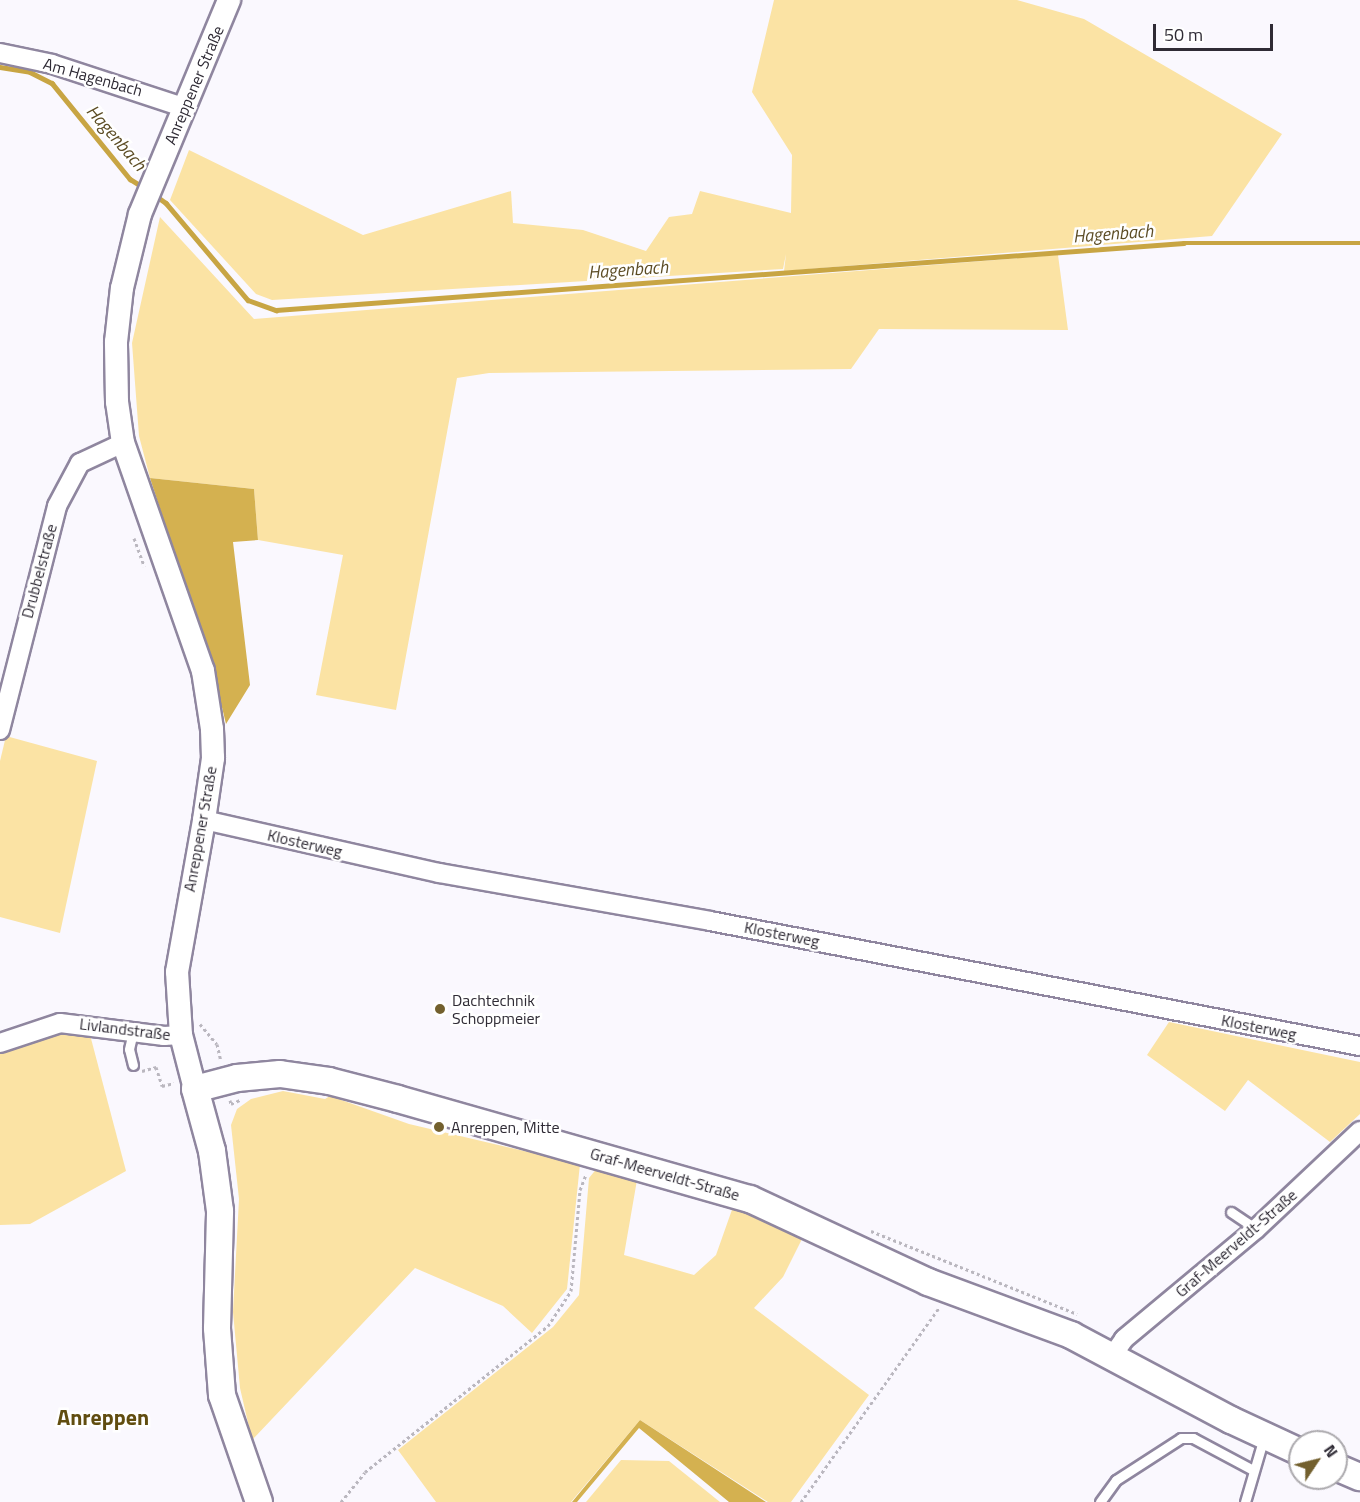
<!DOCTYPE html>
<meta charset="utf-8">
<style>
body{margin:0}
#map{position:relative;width:1360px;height:1502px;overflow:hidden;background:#faf8fe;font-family:"Titillium Web",sans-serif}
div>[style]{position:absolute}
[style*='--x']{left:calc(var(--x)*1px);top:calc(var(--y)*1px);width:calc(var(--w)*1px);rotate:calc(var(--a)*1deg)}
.green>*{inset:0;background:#fbe3a4}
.forest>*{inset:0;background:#d4b150}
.stream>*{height:4.5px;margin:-2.25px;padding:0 2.25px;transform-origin:2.25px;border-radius:2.25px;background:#c8a543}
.path>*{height:3px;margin-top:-1.5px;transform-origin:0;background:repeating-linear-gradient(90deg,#bab7bf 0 3px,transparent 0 6px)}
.roads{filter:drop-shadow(2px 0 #8f869f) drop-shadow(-2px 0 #8f869f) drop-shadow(0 2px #8f869f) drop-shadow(0 -2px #8f869f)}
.service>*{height:9px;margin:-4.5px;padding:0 4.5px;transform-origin:4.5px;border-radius:4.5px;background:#fff}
.minor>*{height:18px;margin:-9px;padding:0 9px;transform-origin:9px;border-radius:9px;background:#fff}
.tertiary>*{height:22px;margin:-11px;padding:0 11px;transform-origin:11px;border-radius:11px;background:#fff}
.secondary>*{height:26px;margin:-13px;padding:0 13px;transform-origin:13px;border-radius:13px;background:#fff}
.dots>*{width:16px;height:16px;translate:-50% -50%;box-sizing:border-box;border:3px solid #fff;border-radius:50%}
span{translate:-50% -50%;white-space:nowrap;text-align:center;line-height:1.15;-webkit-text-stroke:5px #fff;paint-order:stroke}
.street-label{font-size:16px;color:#2f2b35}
.poi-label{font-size:16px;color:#2f2b35}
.left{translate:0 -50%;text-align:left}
.water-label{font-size:18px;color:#5c4c24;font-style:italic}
.district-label{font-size:22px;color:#614d10;font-weight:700}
.north{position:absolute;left:1288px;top:1430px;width:60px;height:60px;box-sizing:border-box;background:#fff;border:2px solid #acaaae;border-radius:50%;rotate:55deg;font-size:16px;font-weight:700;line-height:24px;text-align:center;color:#2f2b35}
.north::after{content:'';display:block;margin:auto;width:21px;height:27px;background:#73602e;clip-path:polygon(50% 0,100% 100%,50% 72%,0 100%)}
.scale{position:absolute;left:1153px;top:24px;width:120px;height:27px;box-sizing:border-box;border:3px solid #2f2b35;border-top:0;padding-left:8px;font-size:18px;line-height:21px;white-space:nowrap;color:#2f2b35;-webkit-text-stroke:4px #fff;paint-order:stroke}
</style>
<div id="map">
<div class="green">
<i style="clip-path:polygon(774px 0,1017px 0,1084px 19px,1282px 134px,1212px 236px,784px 271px,786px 254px,783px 269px,272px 300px,256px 294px,170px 200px,189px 150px,363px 235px,511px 191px,513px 223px,583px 230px,646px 251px,669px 217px,692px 214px,700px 191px,791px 213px,792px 155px,752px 92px)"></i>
<i style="clip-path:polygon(160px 217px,254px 319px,1058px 255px,1068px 330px,879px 329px,851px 369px,489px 373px,457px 378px,396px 710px,316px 695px,343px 555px,258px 540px,254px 489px,150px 478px,139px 436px,132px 343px)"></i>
<i style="clip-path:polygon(6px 736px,97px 761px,60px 933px,0 917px,0 761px)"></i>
<i style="clip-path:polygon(1169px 1022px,1360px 1062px,1360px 1114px,1330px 1142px,1248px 1080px,1225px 1111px,1147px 1055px)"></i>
<i style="clip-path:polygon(53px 1031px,89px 1031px,126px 1171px,30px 1224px,0 1225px,0 1050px)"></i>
<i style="clip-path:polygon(283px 1091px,325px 1099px,330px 1096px,409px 1124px,580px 1164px,567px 1289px,532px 1333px,503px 1306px,415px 1268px,252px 1440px,240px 1388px,233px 1312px,239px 1199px,231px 1125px,237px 1109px,251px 1099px)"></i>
<i style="clip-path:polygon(598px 1167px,637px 1180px,624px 1255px,694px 1275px,716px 1255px,734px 1204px,803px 1237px,783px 1277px,754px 1308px,869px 1395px,791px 1502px,768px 1502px,640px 1420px,571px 1502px,436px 1502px,398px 1450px,553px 1327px,579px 1295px,589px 1178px)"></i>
<i style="clip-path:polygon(621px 1460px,669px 1461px,720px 1502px,586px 1502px)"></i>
</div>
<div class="forest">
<i style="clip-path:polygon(150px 478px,254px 489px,258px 540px,233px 542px,250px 685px,226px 724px,215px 678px)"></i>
<i style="clip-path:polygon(640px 1420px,766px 1502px,729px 1502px,639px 1428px,577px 1502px,572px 1502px)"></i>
</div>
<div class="stream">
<i style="--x:0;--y:67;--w:30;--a:9"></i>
<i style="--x:30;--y:72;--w:25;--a:27"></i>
<i style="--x:52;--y:83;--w:124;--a:50.9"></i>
<i style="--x:130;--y:179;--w:15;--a:32"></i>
<i style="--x:155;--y:195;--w:14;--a:36"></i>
<i style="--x:166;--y:203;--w:127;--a:49.8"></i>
<i style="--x:248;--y:300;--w:30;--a:20"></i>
<i style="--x:276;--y:310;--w:910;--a:-4.22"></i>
<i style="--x:1184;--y:243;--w:176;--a:0"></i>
</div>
<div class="path">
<i style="--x:134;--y:538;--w:30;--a:70"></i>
<i style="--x:200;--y:1024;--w:26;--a:50"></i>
<i style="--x:217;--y:1044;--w:17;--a:77"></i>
<i style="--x:142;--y:1071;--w:15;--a:-16"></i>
<i style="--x:156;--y:1067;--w:20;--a:72"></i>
<i style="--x:162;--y:1086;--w:12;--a:-14"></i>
<i style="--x:230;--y:1100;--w:4;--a:76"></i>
<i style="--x:231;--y:1104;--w:10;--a:-24"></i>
<i style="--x:871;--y:1231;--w:222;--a:21.9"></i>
<i style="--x:1310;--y:1432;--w:25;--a:23"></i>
<i style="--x:1336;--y:1443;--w:10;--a:24"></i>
<i style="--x:341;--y:1502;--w:38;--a:-51"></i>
<i style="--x:365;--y:1472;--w:234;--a:-38.6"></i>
<i style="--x:548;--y:1326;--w:42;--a:-56.7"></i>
<i style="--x:571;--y:1291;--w:101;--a:-84.9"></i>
<i style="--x:580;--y:1190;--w:17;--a:-69"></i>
<i style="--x:801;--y:1502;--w:238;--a:-54.6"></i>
</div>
<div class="roads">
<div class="service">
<i style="--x:133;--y:1065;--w:16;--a:-104"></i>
<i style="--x:129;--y:1049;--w:18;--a:-77"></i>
<i style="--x:1231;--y:1212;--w:30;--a:34"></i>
<i style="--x:1100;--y:1502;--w:27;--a:-54"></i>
<i style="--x:1116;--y:1480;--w:77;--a:-32.9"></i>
<i style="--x:1181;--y:1438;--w:12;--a:0"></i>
<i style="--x:1193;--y:1438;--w:68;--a:28.1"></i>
<i style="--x:1245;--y:1502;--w:68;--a:-73.7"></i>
</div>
<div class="minor">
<i style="--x:0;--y:53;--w:53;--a:11.9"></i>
<i style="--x:52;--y:64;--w:138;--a:18.2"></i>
<i style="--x:0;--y:730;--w:231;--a:-75.7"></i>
<i style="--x:57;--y:506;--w:49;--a:-61.9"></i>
<i style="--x:80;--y:463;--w:47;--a:-24.9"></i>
<i style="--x:204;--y:820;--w:241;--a:12.7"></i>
<i style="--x:439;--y:873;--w:275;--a:10"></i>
<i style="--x:710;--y:921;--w:662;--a:10.89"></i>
<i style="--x:0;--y:1043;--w:63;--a:-18.4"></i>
<i style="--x:60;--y:1023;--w:105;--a:7.1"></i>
<i style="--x:164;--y:1036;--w:17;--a:-3"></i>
<i style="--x:1113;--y:1355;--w:19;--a:-55"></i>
<i style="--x:1124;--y:1339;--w:172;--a:-39.8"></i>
<i style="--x:1256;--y:1229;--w:143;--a:-43.3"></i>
</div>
<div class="tertiary">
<i style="--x:195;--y:1089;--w:56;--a:-104.5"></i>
<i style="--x:181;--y:1035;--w:63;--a:-93.6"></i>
<i style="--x:177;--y:972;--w:154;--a:-79.9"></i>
<i style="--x:204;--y:820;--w:63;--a:-81.7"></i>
<i style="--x:213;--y:758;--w:29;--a:-92"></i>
<i style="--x:212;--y:729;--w:59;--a:-98.8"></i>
<i style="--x:203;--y:671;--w:242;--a:-109.3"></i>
<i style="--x:123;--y:443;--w:41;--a:-98.3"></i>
<i style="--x:117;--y:402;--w:60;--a:-91"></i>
<i style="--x:116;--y:342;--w:54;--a:-83.7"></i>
<i style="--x:122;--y:288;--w:76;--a:-76.3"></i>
<i style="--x:140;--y:214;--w:232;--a:-67.4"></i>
</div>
<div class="secondary">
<i style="--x:1336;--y:1467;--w:26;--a:23"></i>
<i style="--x:259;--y:1502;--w:113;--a:-109.1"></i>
<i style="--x:222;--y:1395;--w:67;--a:-94.3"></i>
<i style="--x:217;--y:1328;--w:117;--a:-88.5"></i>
<i style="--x:220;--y:1211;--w:61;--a:-97.6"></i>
<i style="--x:212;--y:1151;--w:64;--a:-105.3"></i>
<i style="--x:195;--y:1089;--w:43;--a:-14.7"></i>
<i style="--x:237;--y:1078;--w:43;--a:-5.3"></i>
<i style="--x:280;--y:1074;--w:49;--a:8.1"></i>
<i style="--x:329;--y:1081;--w:71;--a:14.6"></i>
<i style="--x:398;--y:1099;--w:366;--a:15.9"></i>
<i style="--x:750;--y:1199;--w:196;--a:25"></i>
<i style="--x:928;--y:1282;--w:153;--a:20.3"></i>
<i style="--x:1071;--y:1335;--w:181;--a:28"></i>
<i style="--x:1231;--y:1420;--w:76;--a:24.9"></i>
</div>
</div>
<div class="dots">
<i style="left:440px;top:1009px;background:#73602e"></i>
<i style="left:439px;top:1127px;background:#73602e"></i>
</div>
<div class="street-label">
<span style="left:93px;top:77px;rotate:16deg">Am Hagenbach</span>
<span style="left:194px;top:85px;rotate:-67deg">Anreppener Straße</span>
<span style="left:39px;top:571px;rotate:-75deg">Drubbelstraße</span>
<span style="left:200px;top:829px;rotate:-80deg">Anreppener Straße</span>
<span style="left:305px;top:843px;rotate:13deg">Klosterweg</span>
<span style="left:782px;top:934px;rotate:11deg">Klosterweg</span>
<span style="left:1259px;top:1027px;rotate:11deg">Klosterweg</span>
<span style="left:125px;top:1029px;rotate:7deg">Livlandstraße</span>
<span style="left:665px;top:1174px;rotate:16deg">Graf-Meerveldt-Straße</span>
<span style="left:1236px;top:1243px;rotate:-41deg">Graf-Meerveldt-Straße</span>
</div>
<div class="poi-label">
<span class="left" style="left:452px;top:1009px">Dachtechnik<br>Schoppmeier</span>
<span class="left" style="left:451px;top:1127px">Anreppen, Mitte</span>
</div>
<div class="water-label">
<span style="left:116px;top:138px;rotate:49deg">Hagenbach</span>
<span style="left:1113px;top:234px;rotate:-4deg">Hagenbach</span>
<span style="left:628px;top:270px;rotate:-4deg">Hagenbach</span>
</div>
<div class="district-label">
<span style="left:103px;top:1418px">Anreppen</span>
</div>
<div class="north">N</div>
<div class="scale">50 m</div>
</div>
